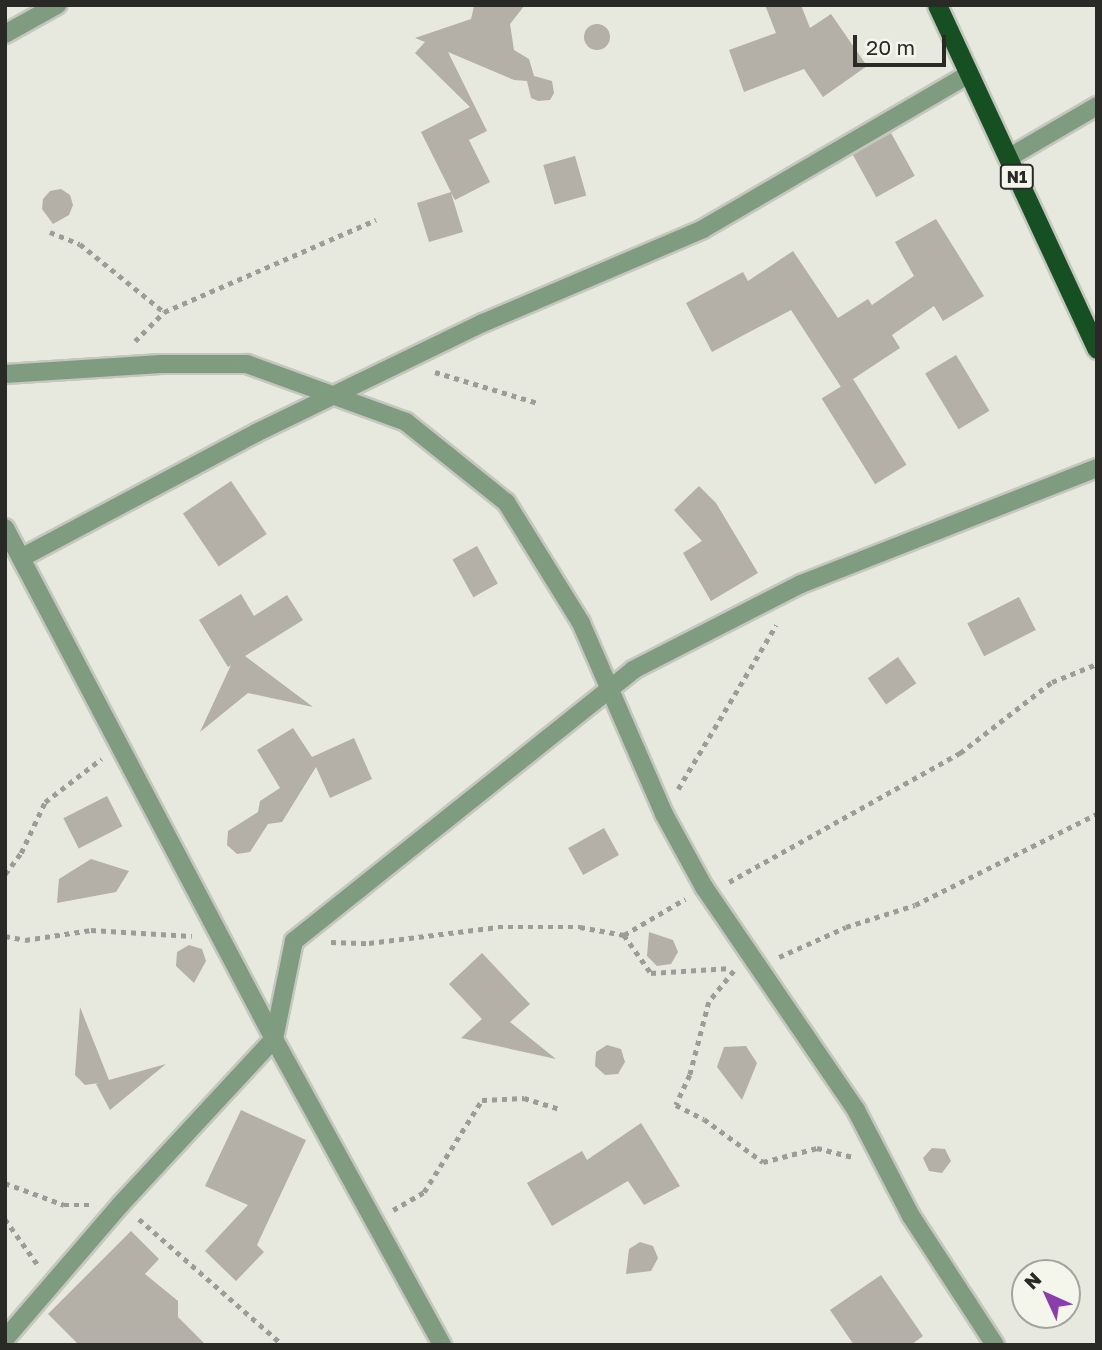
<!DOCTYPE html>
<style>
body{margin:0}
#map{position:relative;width:1102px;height:1350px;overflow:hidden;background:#e7e9df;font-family:"Golos Text",sans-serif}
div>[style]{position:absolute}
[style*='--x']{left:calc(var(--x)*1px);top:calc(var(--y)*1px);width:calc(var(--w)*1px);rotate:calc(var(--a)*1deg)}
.building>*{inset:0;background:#b4afa7;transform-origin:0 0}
.round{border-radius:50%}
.path>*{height:4.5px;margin-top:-2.25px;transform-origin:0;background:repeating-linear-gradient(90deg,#9c9d96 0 5px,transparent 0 10px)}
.roads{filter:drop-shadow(2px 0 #c5c7be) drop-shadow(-2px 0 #c5c7be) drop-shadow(0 2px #c5c7be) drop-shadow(0 -2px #c5c7be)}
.minor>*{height:18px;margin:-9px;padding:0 9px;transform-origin:9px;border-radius:9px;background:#7f9c81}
.trunk>*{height:19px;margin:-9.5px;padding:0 9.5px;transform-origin:9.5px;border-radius:9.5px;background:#165022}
span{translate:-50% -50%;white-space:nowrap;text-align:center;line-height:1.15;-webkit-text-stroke:5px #f4f6ec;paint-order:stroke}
.shield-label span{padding:2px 5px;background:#f4f6ec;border:2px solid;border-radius:5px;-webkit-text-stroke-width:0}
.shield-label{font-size:16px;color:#292a26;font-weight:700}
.frame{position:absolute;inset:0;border:7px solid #292a26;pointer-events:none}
.north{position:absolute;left:1011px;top:1259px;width:70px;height:70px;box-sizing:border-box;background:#f4f6ec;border:2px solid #a3a49d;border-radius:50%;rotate:315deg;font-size:19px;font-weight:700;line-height:28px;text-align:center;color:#292a26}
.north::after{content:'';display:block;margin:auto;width:24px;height:32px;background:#8b3dad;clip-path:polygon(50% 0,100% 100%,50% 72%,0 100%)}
.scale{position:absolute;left:853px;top:35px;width:93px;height:32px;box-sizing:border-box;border:4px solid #292a26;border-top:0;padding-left:9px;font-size:21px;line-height:24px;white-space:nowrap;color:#292a26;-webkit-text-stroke:5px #f4f6ec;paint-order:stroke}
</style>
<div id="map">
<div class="building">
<i style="clip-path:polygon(525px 5px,510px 24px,514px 50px,529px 59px,534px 76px,552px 81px,554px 93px,550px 100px,538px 101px,531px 98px,527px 81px,514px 80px,448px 52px,487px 131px,469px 140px,490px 182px,455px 200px,451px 193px,463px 232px,429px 242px,417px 203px,451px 192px,421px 132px,470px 107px,415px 53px,425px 42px,415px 38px,471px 19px,474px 6px)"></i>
<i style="clip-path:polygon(765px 5px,801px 5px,810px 28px,831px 14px,867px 66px,823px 97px,804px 69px,744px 92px,729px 50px,776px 33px)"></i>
<i class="round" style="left:584px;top:24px;width:26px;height:26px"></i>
<i style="left:891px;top:133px;width:49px;height:44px;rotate:61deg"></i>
<i style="left:575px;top:156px;width:41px;height:33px;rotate:74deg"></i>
<i style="clip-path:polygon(61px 189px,70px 195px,73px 205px,69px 215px,53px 224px,42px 209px,43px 199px,50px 191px)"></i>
<i style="clip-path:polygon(936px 219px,984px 296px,943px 321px,934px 306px,892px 335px,900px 348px,841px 387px,791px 310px,712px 352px,686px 303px,743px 272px,748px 281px,793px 251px,838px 318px,868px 299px,872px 305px,914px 276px,895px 242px)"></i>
<i style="left:956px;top:355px;width:65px;height:36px;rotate:59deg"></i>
<i style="left:853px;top:379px;width:101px;height:37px;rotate:58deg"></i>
<i style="left:231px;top:481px;width:64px;height:58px;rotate:56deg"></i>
<i style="clip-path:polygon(699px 486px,716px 503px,758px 573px,711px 601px,683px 553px,702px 541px,674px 510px)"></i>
<i style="left:477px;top:546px;width:43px;height:28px;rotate:61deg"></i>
<i style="clip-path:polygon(241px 594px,254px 616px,287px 595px,303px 620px,245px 656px,313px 707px,248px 693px,200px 732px,231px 665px,228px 667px,199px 620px)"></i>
<i style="left:1019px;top:597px;width:37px;height:58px;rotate:63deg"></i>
<i style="left:898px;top:657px;width:32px;height:37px;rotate:55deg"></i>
<i style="clip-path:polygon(293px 728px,312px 757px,354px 738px,372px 779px,330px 798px,316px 767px,282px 822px,268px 824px,250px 852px,237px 854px,227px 845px,228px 831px,258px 812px,260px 801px,280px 788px,257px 750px)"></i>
<i style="left:107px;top:796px;width:34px;height:49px;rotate:63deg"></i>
<i style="left:604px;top:828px;width:31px;height:41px;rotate:61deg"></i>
<i style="clip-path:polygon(91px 859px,129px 871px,116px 892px,57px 903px,59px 879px)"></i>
<i style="clip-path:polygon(649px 932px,673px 940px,678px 952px,671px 964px,657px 966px,647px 956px)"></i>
<i style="clip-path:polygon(189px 945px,202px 949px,206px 961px,194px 983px,176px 966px,177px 952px)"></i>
<i style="clip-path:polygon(482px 953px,530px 1004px,510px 1022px,556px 1059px,461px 1038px,482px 1019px,449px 984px)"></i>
<i style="clip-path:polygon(80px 1007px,109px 1080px,166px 1064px,110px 1110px,96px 1084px,99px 1083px,85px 1085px,75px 1075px)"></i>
<i style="clip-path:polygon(607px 1045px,621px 1049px,625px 1062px,618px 1074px,605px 1075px,595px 1066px,596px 1052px)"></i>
<i style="clip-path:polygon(746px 1046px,757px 1063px,742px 1100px,717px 1067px,724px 1047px)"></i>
<i style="clip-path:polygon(241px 1110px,306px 1140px,257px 1245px,264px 1252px,236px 1281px,205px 1251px,248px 1205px,205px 1186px)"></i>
<i style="clip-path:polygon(641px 1123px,680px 1186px,644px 1205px,628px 1181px,552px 1226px,527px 1183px,582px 1151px,587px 1160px)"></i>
<i style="clip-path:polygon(932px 1148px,945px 1149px,951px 1161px,942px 1173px,929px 1171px,923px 1158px)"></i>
<i style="clip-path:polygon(131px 1231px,159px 1259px,145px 1274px,178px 1301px,178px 1317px,206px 1345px,79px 1345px,48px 1314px)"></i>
<i style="clip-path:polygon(640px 1242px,653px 1246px,658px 1258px,651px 1271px,626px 1274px,629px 1249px)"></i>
<i style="clip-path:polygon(881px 1275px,923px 1336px,911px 1345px,854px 1345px,830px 1310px)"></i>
</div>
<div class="path">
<i style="--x:50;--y:232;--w:32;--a:22"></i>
<i style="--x:80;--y:244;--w:108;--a:39"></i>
<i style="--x:135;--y:341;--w:41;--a:-45"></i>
<i style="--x:164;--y:312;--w:231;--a:-23.5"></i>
<i style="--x:435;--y:372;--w:108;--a:16.8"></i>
<i style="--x:678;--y:789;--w:191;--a:-59.1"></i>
<i style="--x:5;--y:874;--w:26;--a:-53"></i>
<i style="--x:21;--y:853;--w:56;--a:-64.8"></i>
<i style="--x:45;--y:802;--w:71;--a:-37.5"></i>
<i style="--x:729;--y:882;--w:265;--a:-29.2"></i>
<i style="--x:960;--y:753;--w:116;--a:-37.7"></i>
<i style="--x:1052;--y:682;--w:48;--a:-21.8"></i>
<i style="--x:624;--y:935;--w:47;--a:54.6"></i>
<i style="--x:651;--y:973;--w:80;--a:-3.6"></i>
<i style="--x:5;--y:936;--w:20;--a:11"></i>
<i style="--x:25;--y:940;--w:67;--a:-8.6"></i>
<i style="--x:91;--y:930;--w:101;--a:3.4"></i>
<i style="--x:331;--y:942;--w:38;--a:2"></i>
<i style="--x:369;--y:943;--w:130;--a:-7.1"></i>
<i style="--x:498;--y:927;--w:82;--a:0"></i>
<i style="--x:580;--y:927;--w:45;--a:10.3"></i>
<i style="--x:624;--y:935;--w:71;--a:-30.5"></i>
<i style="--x:779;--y:957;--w:73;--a:-24.1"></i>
<i style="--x:846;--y:927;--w:72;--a:-17.7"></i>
<i style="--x:915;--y:905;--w:203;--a:-26.6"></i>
<i style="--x:734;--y:971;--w:40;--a:129"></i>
<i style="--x:709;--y:1002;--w:75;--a:104.6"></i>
<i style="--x:690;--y:1075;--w:33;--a:115"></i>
<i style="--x:676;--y:1105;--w:31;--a:27"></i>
<i style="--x:704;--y:1119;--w:73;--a:36.1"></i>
<i style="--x:763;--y:1162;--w:56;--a:-14.5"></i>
<i style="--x:817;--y:1148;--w:36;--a:14"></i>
<i style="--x:5;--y:1183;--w:63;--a:20.4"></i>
<i style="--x:64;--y:1205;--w:26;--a:0"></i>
<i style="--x:393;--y:1210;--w:36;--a:-30"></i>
<i style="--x:424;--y:1192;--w:109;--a:-57.8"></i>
<i style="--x:482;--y:1100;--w:42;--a:-2.7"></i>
<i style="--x:524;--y:1098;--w:37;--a:17"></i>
<i style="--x:5;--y:1219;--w:57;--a:54.3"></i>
<i style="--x:139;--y:1219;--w:191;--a:41.2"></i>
</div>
<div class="roads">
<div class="minor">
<i style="--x:5;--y:34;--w:60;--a:-29.1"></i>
<i style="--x:1008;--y:158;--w:103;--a:-30.3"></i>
<i style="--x:5;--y:374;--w:156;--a:-3.7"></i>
<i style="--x:161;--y:364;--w:86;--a:0"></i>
<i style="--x:247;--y:364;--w:169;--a:20"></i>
<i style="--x:406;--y:422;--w:128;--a:38.7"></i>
<i style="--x:506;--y:502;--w:142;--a:58.2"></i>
<i style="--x:581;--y:623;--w:208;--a:66.5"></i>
<i style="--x:664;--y:814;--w:83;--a:61.3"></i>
<i style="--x:704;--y:887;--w:270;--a:55.7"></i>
<i style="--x:856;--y:1110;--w:119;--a:62.6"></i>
<i style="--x:911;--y:1216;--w:154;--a:56.9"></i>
<i style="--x:5;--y:528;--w:577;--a:62.24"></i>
<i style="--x:274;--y:1039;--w:349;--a:61.2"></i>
<i style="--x:21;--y:558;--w:266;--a:-28"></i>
<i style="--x:256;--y:433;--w:252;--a:-25.9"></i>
<i style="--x:483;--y:323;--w:239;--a:-23.1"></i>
<i style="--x:703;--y:229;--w:308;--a:-30.2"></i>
<i style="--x:5;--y:1339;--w:178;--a:-49.3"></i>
<i style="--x:121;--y:1204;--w:225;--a:-47.2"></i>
<i style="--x:274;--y:1039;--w:100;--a:-78.5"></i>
<i style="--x:294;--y:941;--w:434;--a:-38.6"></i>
<i style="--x:633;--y:670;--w:189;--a:-27.1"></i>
<i style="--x:801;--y:584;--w:318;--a:-21.4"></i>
</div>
<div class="trunk">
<i style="--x:937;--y:5;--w:379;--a:65.1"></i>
</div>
</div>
<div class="shield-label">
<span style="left:1017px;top:177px">N1</span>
</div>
<div class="frame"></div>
<div class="north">N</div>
<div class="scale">20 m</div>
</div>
